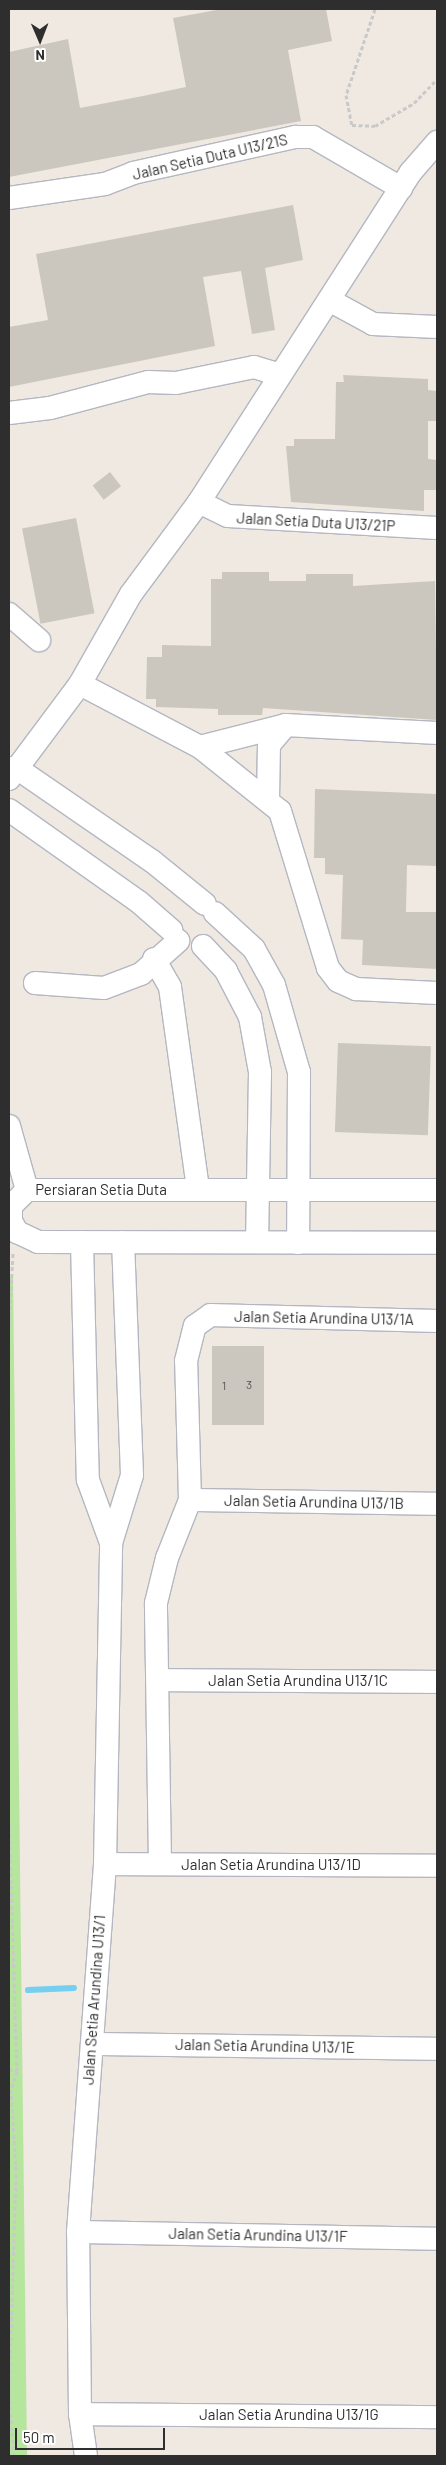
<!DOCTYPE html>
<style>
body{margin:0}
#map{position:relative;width:446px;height:2465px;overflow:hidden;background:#efe9e1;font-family:Barlow,sans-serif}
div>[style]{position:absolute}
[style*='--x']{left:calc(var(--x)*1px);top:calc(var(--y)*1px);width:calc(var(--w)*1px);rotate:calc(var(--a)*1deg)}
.green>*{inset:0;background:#b6e59e}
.stream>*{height:6px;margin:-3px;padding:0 3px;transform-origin:3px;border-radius:3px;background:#75cff0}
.building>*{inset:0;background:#cbc7bf;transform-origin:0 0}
.path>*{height:3px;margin-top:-1.5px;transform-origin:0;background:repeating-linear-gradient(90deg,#c9c9c9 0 4px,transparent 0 6.5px)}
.roads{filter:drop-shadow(1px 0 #b4b7c1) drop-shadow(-1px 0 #b4b7c1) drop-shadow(0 1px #b4b7c1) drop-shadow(0 -1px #b4b7c1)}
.minor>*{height:22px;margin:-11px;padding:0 11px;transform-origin:11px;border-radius:11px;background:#fff}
span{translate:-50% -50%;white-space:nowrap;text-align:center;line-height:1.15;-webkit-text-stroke:4px #fff;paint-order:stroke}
.number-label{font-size:12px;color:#555452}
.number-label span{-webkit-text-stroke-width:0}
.street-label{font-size:15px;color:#2e2e2e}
.frame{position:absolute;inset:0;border:10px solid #2e2e2e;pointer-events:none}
.north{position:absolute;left:15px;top:15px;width:50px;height:50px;-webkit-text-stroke:4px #fff;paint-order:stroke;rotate:179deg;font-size:14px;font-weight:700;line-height:20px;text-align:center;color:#2e2e2e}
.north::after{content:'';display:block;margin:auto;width:18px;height:22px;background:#2e2e2e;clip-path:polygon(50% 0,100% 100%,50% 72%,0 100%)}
.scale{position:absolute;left:15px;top:2428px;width:150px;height:22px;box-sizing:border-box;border:2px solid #2e2e2e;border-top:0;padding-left:6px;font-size:15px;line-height:18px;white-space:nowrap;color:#2e2e2e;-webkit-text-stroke:4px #fff;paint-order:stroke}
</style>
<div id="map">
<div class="green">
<i style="clip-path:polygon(9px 1277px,13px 1277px,27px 2456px,9px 2456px)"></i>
</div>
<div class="stream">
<i style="--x:28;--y:1990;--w:46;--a:-2.5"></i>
</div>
<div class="building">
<i style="clip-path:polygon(222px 9px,326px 9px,332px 41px,288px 50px,301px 121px,9px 177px,9px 52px,68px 39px,80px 108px,143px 96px,186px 87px,173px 18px)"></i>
<i style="clip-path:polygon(293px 205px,303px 260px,265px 268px,275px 330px,252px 334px,241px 271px,203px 277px,215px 346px,9px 387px,9px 327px,48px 320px,36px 254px)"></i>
<i style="clip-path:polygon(343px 375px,428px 379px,428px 390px,437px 391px,437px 421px,428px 421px,428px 459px,437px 460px,437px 490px,424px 490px,424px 511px,291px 502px,286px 446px,294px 446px,294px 439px,335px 439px,336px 382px,344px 382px)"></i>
<i style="left:110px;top:472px;width:18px;height:22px;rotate:52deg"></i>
<i style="left:76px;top:518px;width:97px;height:55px;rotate:79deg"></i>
<i style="clip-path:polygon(222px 572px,269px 572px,269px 581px,306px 581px,306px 574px,353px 574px,353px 586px,435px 581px,437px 720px,263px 708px,262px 715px,218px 715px,218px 709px,156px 707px,156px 699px,146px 699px,147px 657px,162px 657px,162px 645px,211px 646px,211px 579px,222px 579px)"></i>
<i style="clip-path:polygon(315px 789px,437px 794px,437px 866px,407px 865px,406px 912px,437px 912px,437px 969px,362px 965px,363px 940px,341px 939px,343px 875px,325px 874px,325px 858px,314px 858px)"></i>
<i style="left:338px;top:1043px;width:93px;height:89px;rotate:2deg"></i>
<i style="left:264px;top:1346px;width:79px;height:52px;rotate:90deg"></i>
</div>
<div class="path">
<i style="--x:375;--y:9;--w:91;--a:108.6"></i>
<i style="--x:346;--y:95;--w:31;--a:79"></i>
<i style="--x:352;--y:125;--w:23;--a:2"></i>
<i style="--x:375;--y:126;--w:45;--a:-30.5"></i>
<i style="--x:414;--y:103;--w:33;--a:-46"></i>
<i style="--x:9;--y:1329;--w:77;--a:-87"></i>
<i style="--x:9;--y:1821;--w:250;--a:88.2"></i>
<i style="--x:17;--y:2071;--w:19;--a:108"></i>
<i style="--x:11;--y:2089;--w:85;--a:86.6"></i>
<i style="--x:16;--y:2174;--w:220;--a:91.8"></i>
<i style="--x:9;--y:2394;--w:62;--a:85.4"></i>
<i style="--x:9;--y:2069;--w:8;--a:14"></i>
</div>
<div class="roads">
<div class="minor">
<i style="--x:9;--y:198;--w:97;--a:-8.3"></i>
<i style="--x:105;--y:184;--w:30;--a:-21"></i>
<i style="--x:133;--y:173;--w:167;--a:-12.5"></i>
<i style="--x:296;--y:137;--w:17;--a:0"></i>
<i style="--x:313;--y:137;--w:102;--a:30.1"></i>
<i style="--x:329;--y:300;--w:50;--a:28.6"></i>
<i style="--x:373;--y:324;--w:64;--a:2.7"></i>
<i style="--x:9;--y:413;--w:41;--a:-7"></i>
<i style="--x:50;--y:408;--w:101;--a:-14.9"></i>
<i style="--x:148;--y:382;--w:28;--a:2"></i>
<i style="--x:176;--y:383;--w:80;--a:-11.6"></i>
<i style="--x:254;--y:367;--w:27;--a:17"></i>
<i style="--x:199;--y:502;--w:32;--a:26"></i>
<i style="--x:228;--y:516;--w:209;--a:3.3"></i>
<i style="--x:9;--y:614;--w:40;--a:41"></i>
<i style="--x:80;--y:684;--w:136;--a:27.7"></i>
<i style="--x:200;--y:747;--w:102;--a:38.7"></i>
<i style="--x:280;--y:811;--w:164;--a:73"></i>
<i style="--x:328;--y:968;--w:16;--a:52"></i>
<i style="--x:338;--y:981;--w:20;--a:24"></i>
<i style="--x:356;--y:989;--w:81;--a:2.8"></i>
<i style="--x:200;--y:747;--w:89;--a:-14.3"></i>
<i style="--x:286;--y:725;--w:151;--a:3"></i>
<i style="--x:9;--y:768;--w:9;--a:6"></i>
<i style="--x:18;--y:769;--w:163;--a:34.5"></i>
<i style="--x:152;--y:861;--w:68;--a:39.1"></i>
<i style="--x:9;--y:779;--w:119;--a:-53.2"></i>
<i style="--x:80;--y:684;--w:103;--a:-60.5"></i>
<i style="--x:131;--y:594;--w:114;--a:-53.5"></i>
<i style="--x:199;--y:502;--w:392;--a:-57.3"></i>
<i style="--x:411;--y:172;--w:40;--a:-49"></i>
<i style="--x:268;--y:800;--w:55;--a:-89"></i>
<i style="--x:269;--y:745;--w:26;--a:-50"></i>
<i style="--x:9;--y:810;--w:159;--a:35.3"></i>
<i style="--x:139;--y:902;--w:43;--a:41.2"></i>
<i style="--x:215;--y:913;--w:53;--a:42.7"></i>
<i style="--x:254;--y:949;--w:41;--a:60.9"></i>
<i style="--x:274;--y:985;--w:91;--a:74"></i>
<i style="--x:299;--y:1072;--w:171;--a:90.3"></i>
<i style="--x:203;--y:946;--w:34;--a:47"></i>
<i style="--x:226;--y:971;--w:52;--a:62.4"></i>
<i style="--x:250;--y:1017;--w:56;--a:79.7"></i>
<i style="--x:260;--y:1072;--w:170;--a:91"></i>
<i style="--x:154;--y:959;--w:32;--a:60"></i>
<i style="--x:170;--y:987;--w:204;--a:82.1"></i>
<i style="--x:35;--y:983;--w:69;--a:4.1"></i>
<i style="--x:104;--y:988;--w:40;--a:-21"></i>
<i style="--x:141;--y:974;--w:50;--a:-41.7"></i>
<i style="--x:9;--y:1126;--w:66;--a:74.3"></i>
<i style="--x:437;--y:1190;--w:410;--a:180"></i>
<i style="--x:27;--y:1190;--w:23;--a:135"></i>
<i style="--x:11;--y:1206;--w:15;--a:90"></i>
<i style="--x:11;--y:1221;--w:13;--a:61"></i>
<i style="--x:17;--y:1232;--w:23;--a:25"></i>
<i style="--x:38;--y:1242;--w:399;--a:0.1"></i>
<i style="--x:82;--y:1242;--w:238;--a:88.6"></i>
<i style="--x:88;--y:1480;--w:67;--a:69.9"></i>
<i style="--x:111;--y:1543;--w:71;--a:-72.8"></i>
<i style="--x:132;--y:1475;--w:233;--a:-92.2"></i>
<i style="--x:190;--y:1500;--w:247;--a:0.9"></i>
<i style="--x:158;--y:1680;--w:279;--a:0.4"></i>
<i style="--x:105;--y:1864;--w:332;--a:0.3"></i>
<i style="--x:160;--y:1864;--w:261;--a:-90.9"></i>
<i style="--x:156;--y:1603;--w:46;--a:-76.3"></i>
<i style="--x:167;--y:1558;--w:62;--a:-68.4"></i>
<i style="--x:190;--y:1500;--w:139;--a:-91.6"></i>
<i style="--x:186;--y:1361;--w:36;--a:-76"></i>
<i style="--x:195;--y:1326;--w:19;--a:-35"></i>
<i style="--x:211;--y:1315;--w:226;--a:1.5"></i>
<i style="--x:92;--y:2044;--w:345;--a:0.8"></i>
<i style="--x:78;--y:2232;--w:359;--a:1.1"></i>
<i style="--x:80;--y:2414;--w:357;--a:0.5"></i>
<i style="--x:86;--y:2456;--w:42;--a:-98.1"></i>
<i style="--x:80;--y:2414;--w:182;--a:-90.6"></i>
<i style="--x:78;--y:2232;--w:369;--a:-85.8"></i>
<i style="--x:105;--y:1864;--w:321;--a:-88.9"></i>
</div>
</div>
<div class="number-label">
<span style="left:249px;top:1385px">3</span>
<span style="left:224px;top:1386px">1</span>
</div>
<div class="street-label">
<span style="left:210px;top:157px;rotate:-13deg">Jalan Setia Duta U13/21S</span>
<span style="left:316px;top:522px;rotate:3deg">Jalan Setia Duta U13/21P</span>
<span style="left:101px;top:1190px">Persiaran Setia Duta</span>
<span style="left:324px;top:1318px;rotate:1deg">Jalan Setia Arundina U13/1A</span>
<span style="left:314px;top:1502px;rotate:1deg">Jalan Setia Arundina U13/1B</span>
<span style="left:298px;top:1681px">Jalan Setia Arundina U13/1C</span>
<span style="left:271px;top:1865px">Jalan Setia Arundina U13/1D</span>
<span style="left:94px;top:2000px;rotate:-86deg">Jalan Setia Arundina U13/1</span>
<span style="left:265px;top:2046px;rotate:1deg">Jalan Setia Arundina U13/1E</span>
<span style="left:258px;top:2235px;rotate:1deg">Jalan Setia Arundina U13/1F</span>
<span style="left:289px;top:2415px">Jalan Setia Arundina U13/1G</span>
</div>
<div class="frame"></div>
<div class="north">N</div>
<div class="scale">50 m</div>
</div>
